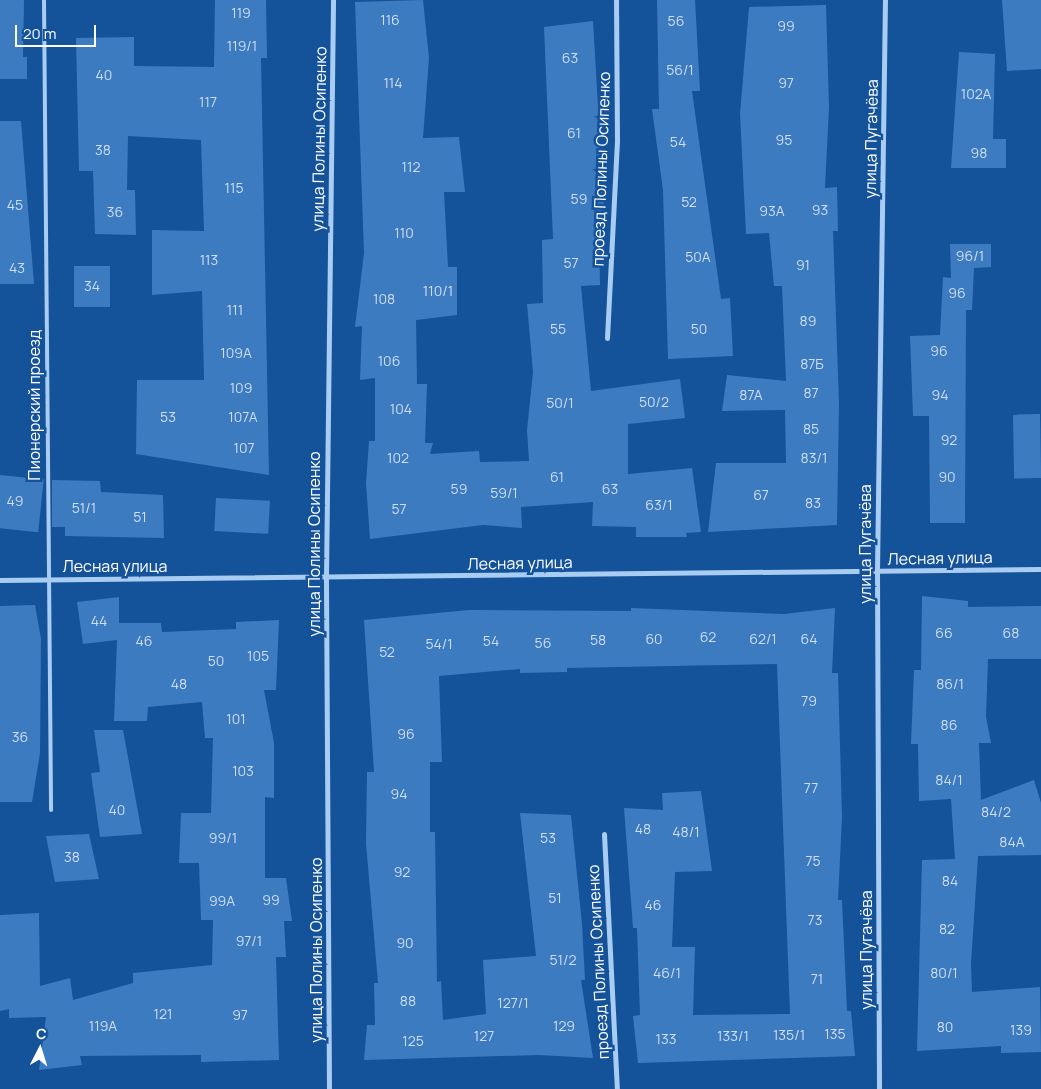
<!DOCTYPE html>
<meta charset="utf-8">
<style>
body{margin:0}
#map{position:relative;width:1041px;height:1089px;overflow:hidden;background:#14529a;font-family:Manrope,sans-serif}
div>[style]{position:absolute}
[style*='--x']{left:calc(var(--x)*1px);top:calc(var(--y)*1px);width:calc(var(--w)*1px);rotate:calc(var(--a)*1deg)}
.building>*{inset:0;background:#3d7bc1;transform-origin:0 0}
.lane>*{height:4px;margin:-2px;padding:0 2px;transform-origin:2px;border-radius:2px;background:#a9ccf3}
.street>*{height:5px;margin:-2.5px;padding:0 2.5px;transform-origin:2.5px;border-radius:2.5px;background:#a9ccf3}
span{translate:-50% -50%;white-space:nowrap;text-align:center;line-height:1.15;-webkit-text-stroke:5px #14529a;paint-order:stroke}
.number-label{font-size:14px;color:#cedef0}
.number-label span{-webkit-text-stroke-width:0}
.street-label{font-size:16px;color:#fff}
.north{position:absolute;left:15px;top:1024px;width:50px;height:50px;-webkit-text-stroke:4px #14529a;paint-order:stroke;rotate:5deg;font-size:14px;font-weight:700;line-height:20px;text-align:center;color:#fff}
.north::after{content:'';display:block;margin:auto;width:18px;height:22px;background:#fff;clip-path:polygon(50% 0,100% 100%,50% 72%,0 100%)}
.scale{position:absolute;left:15px;top:25px;width:81px;height:22px;box-sizing:border-box;border:2px solid #fff;border-top:0;padding-left:6px;font-size:15px;line-height:18px;white-space:nowrap;color:#fff;-webkit-text-stroke:4px #14529a;paint-order:stroke}
</style>
<div id="map">
<div class="building">
<i style="clip-path:polygon(0 0,24px 0,23px 57px,27px 57px,27px 79px,0 79px)"></i>
<i style="clip-path:polygon(215px 0,266px 0,267px 58px,261px 58px,269px 475px,136px 454px,137px 380px,204px 380px,202px 291px,152px 295px,152px 230px,204px 231px,201px 140px,128px 136px,127px 190px,135px 190px,136px 235px,95px 234px,93px 171px,79px 171px,76px 38px,134px 37px,134px 66px,214px 67px)"></i>
<i style="clip-path:polygon(423px 0,429px 58px,423px 138px,459px 137px,465px 192px,444px 192px,448px 267px,457px 267px,457px 315px,416px 320px,417px 384px,427px 384px,425px 443px,433px 443px,430px 454px,479px 451px,480px 462px,529px 461px,527px 430px,533px 372px,527px 304px,543px 303px,542px 240px,553px 239px,544px 27px,593px 21px,605px 226px,599px 226px,600px 285px,581px 286px,591px 391px,680px 379px,685px 418px,628px 424px,628px 474px,692px 468px,701px 532px,686px 533px,687px 537px,636px 537px,636px 527px,592px 526px,593px 502px,521px 507px,522px 528px,483px 525px,370px 539px,366px 483px,369px 441px,375px 441px,375px 378px,360px 380px,362px 326px,355px 327px,364px 253px,355px 2px)"></i>
<i style="clip-path:polygon(657px 0,695px 0,700px 91px,692px 91px,721px 299px,730px 298px,733px 356px,668px 359px,663px 190px,652px 109px,659px 109px)"></i>
<i style="clip-path:polygon(1002px 0,1041px 0,1041px 69px,1007px 71px)"></i>
<i style="clip-path:polygon(826px 5px,829px 107px,825px 188px,837px 187px,838px 231px,833px 231px,839px 404px,837px 525px,708px 532px,716px 463px,786px 463px,785px 410px,722px 411px,727px 375px,786px 381px,782px 286px,774px 286px,769px 233px,746px 234px,740px 114px,749px 7px)"></i>
<i style="clip-path:polygon(959px 52px,995px 54px,993px 139px,1006px 139px,1006px 168px,951px 168px)"></i>
<i style="clip-path:polygon(0 121px,21px 121px,34px 284px,0 284px)"></i>
<i style="clip-path:polygon(950px 244px,991px 244px,991px 267px,974px 268px,972px 310px,966px 310px,965px 523px,930px 523px,929px 416px,913px 416px,910px 336px,940px 335px,943px 277px,951px 278px)"></i>
<i style="left:74px;top:266px;width:36px;height:41px"></i>
<i style="left:1040px;top:414px;width:64px;height:27px;rotate:89deg"></i>
<i style="left:0;top:475px;width:44px;height:53px;rotate:6deg"></i>
<i style="clip-path:polygon(52px 480px,100px 481px,101px 492px,163px 495px,164px 538px,65px 536px,65px 527px,52px 527px)"></i>
<i style="left:216px;top:498px;width:54px;height:33px;rotate:3deg"></i>
<i style="clip-path:polygon(922px 596px,968px 601px,968px 607px,1041px 606px,1041px 659px,988px 659px,986px 717px,991px 743px,979px 743px,981px 800px,1034px 780px,1041px 803px,1041px 855px,978px 856px,971px 964px,972px 992px,1040px 987px,1041px 1052px,1001px 1053px,1001px 1046px,917px 1051px,922px 860px,955px 859px,951px 799px,919px 801px,918px 744px,911px 744px,914px 670px,921px 670px)"></i>
<i style="clip-path:polygon(119px 597px,119px 623px,161px 623px,162px 632px,236px 629px,236px 622px,279px 620px,276px 690px,264px 690px,274px 743px,274px 798px,265px 797px,265px 878px,286px 878px,292px 921px,284px 921px,286px 957px,276px 957px,279px 1060px,201px 1062px,201px 1055px,80px 1056px,82px 1065px,39px 1070px,46px 1017px,9px 1018px,9px 1009px,0 1011px,0 915px,39px 913px,40px 986px,70px 978px,73px 1000px,133px 983px,133px 973px,212px 965px,213px 920px,201px 920px,199px 863px,179px 863px,181px 813px,211px 813px,213px 738px,205px 738px,202px 702px,148px 707px,147px 721px,114px 721px,117px 640px,83px 644px,77px 602px)"></i>
<i style="clip-path:polygon(35px 605px,41px 639px,40px 753px,32px 802px,0 802px,0 606px)"></i>
<i style="clip-path:polygon(631px 608px,784px 614px,835px 608px,832px 673px,838px 673px,842px 817px,838px 900px,842px 900px,847px 1011px,851px 1011px,855px 1056px,638px 1063px,633px 1016px,640px 1015px,637px 928px,633px 928px,624px 808px,663px 810px,662px 793px,701px 791px,712px 871px,675px 872px,672px 947px,695px 947px,693px 1015px,790px 1014px,777px 664px,567px 668px,567px 672px,520px 673px,520px 669px,439px 676px,442px 762px,430px 762px,430px 832px,435px 832px,437px 982px,441px 981px,443px 1020px,486px 1014px,483px 960px,536px 956px,520px 813px,571px 815px,582px 924px,585px 980px,581px 980px,593px 1058px,539px 1055px,364px 1060px,367px 1025px,375px 1025px,374px 983px,378px 983px,366px 843px,367px 772px,374px 772px,364px 620px,469px 610px,631px 611px)"></i>
<i style="clip-path:polygon(94px 730px,123px 730px,142px 834px,100px 837px,91px 773px,100px 772px)"></i>
<i style="clip-path:polygon(89px 834px,99px 879px,55px 882px,46px 836px)"></i>
</div>
<div class="lane">
<i style="--x:44;--y:0;--w:810;--a:89.5"></i>
</div>
<div class="street">
<i style="--x:607;--y:338;--w:197;--a:-87.1"></i>
<i style="--x:617;--y:141;--w:141;--a:-90.4"></i>
<i style="--x:0;--y:580;--w:1041;--a:-0.61"></i>
<i style="--x:604;--y:834;--w:255;--a:87.1"></i>
<i style="--x:329;--y:1089;--w:512;--a:-90.34"></i>
<i style="--x:326;--y:577;--w:577;--a:-89.3"></i>
<i style="--x:879;--y:1089;--w:518;--a:-90.22"></i>
<i style="--x:877;--y:571;--w:571;--a:-89.2"></i>
</div>
<div class="number-label">
<span style="left:241px;top:13px">119</span>
<span style="left:390px;top:20px">116</span>
<span style="left:676px;top:21px">56</span>
<span style="left:786px;top:26px">99</span>
<span style="left:242px;top:46px">119/1</span>
<span style="left:570px;top:58px">63</span>
<span style="left:680px;top:70px">56/1</span>
<span style="left:104px;top:75px">40</span>
<span style="left:393px;top:83px">114</span>
<span style="left:786px;top:83px">97</span>
<span style="left:976px;top:94px">102А</span>
<span style="left:208px;top:102px">117</span>
<span style="left:574px;top:133px">61</span>
<span style="left:784px;top:140px">95</span>
<span style="left:678px;top:142px">54</span>
<span style="left:103px;top:150px">38</span>
<span style="left:979px;top:153px">98</span>
<span style="left:411px;top:167px">112</span>
<span style="left:234px;top:188px">115</span>
<span style="left:579px;top:199px">59</span>
<span style="left:689px;top:202px">52</span>
<span style="left:15px;top:205px">45</span>
<span style="left:820px;top:210px">93</span>
<span style="left:772px;top:211px">93А</span>
<span style="left:115px;top:212px">36</span>
<span style="left:404px;top:233px">110</span>
<span style="left:970px;top:256px">96/1</span>
<span style="left:698px;top:257px">50А</span>
<span style="left:209px;top:260px">113</span>
<span style="left:571px;top:263px">57</span>
<span style="left:803px;top:265px">91</span>
<span style="left:17px;top:268px">43</span>
<span style="left:92px;top:286px">34</span>
<span style="left:438px;top:291px">110/1</span>
<span style="left:957px;top:293px">96</span>
<span style="left:384px;top:299px">108</span>
<span style="left:235px;top:310px">111</span>
<span style="left:808px;top:321px">89</span>
<span style="left:558px;top:329px">55</span>
<span style="left:699px;top:329px">50</span>
<span style="left:939px;top:351px">96</span>
<span style="left:236px;top:353px">109А</span>
<span style="left:389px;top:361px">106</span>
<span style="left:812px;top:364px">87Б</span>
<span style="left:241px;top:388px">109</span>
<span style="left:811px;top:393px">87</span>
<span style="left:751px;top:395px">87А</span>
<span style="left:940px;top:395px">94</span>
<span style="left:654px;top:402px">50/2</span>
<span style="left:560px;top:403px">50/1</span>
<span style="left:401px;top:409px">104</span>
<span style="left:168px;top:417px">53</span>
<span style="left:243px;top:417px">107А</span>
<span style="left:811px;top:429px">85</span>
<span style="left:949px;top:440px">92</span>
<span style="left:244px;top:448px">107</span>
<span style="left:398px;top:458px">102</span>
<span style="left:814px;top:458px">83/1</span>
<span style="left:557px;top:477px">61</span>
<span style="left:947px;top:477px">90</span>
<span style="left:459px;top:489px">59</span>
<span style="left:610px;top:489px">63</span>
<span style="left:504px;top:493px">59/1</span>
<span style="left:761px;top:495px">67</span>
<span style="left:15px;top:501px">49</span>
<span style="left:813px;top:503px">83</span>
<span style="left:659px;top:505px">63/1</span>
<span style="left:84px;top:508px">51/1</span>
<span style="left:399px;top:509px">57</span>
<span style="left:140px;top:517px">51</span>
<span style="left:99px;top:621px">44</span>
<span style="left:944px;top:633px">66</span>
<span style="left:1011px;top:633px">68</span>
<span style="left:708px;top:637px">62</span>
<span style="left:654px;top:639px">60</span>
<span style="left:763px;top:639px">62/1</span>
<span style="left:809px;top:639px">64</span>
<span style="left:598px;top:640px">58</span>
<span style="left:144px;top:641px">46</span>
<span style="left:491px;top:641px">54</span>
<span style="left:543px;top:643px">56</span>
<span style="left:439px;top:644px">54/1</span>
<span style="left:387px;top:652px">52</span>
<span style="left:258px;top:656px">105</span>
<span style="left:216px;top:661px">50</span>
<span style="left:179px;top:684px">48</span>
<span style="left:950px;top:684px">86/1</span>
<span style="left:809px;top:701px">79</span>
<span style="left:236px;top:719px">101</span>
<span style="left:949px;top:725px">86</span>
<span style="left:406px;top:734px">96</span>
<span style="left:20px;top:737px">36</span>
<span style="left:243px;top:771px">103</span>
<span style="left:949px;top:780px">84/1</span>
<span style="left:811px;top:788px">77</span>
<span style="left:399px;top:794px">94</span>
<span style="left:117px;top:810px">40</span>
<span style="left:996px;top:812px">84/2</span>
<span style="left:643px;top:829px">48</span>
<span style="left:686px;top:832px">48/1</span>
<span style="left:223px;top:838px">99/1</span>
<span style="left:548px;top:838px">53</span>
<span style="left:1012px;top:842px">84А</span>
<span style="left:72px;top:857px">38</span>
<span style="left:813px;top:861px">75</span>
<span style="left:402px;top:872px">92</span>
<span style="left:950px;top:881px">84</span>
<span style="left:555px;top:898px">51</span>
<span style="left:271px;top:900px">99</span>
<span style="left:222px;top:901px">99А</span>
<span style="left:653px;top:905px">46</span>
<span style="left:815px;top:920px">73</span>
<span style="left:947px;top:929px">82</span>
<span style="left:249px;top:941px">97/1</span>
<span style="left:405px;top:943px">90</span>
<span style="left:563px;top:960px">51/2</span>
<span style="left:667px;top:973px">46/1</span>
<span style="left:944px;top:973px">80/1</span>
<span style="left:817px;top:979px">71</span>
<span style="left:408px;top:1001px">88</span>
<span style="left:513px;top:1003px">127/1</span>
<span style="left:163px;top:1014px">121</span>
<span style="left:240px;top:1015px">97</span>
<span style="left:103px;top:1026px">119А</span>
<span style="left:564px;top:1026px">129</span>
<span style="left:945px;top:1027px">80</span>
<span style="left:1021px;top:1030px">139</span>
<span style="left:835px;top:1034px">135</span>
<span style="left:789px;top:1035px">135/1</span>
<span style="left:484px;top:1036px">127</span>
<span style="left:733px;top:1036px">133/1</span>
<span style="left:666px;top:1039px">133</span>
<span style="left:413px;top:1041px">125</span>
</div>
<div class="street-label">
<span style="left:319px;top:139px;rotate:-89deg">улица Полины Осипенко</span>
<span style="left:871px;top:139px;rotate:-89deg">улица Пугачёва</span>
<span style="left:601px;top:169px;rotate:-88deg">проезд Полины Осипенко</span>
<span style="left:34px;top:405px;rotate:-90deg">Пионерский проезд</span>
<span style="left:314px;top:544px;rotate:-90deg">улица Полины Осипенко</span>
<span style="left:865px;top:544px;rotate:-90deg">улица Пугачёва</span>
<span style="left:940px;top:558px;rotate:-1deg">Лесная улица</span>
<span style="left:520px;top:563px;rotate:-1deg">Лесная улица</span>
<span style="left:115px;top:566px">Лесная улица</span>
<span style="left:316px;top:950px;rotate:-90deg">улица Полины Осипенко</span>
<span style="left:866px;top:950px;rotate:-90deg">улица Пугачёва</span>
<span style="left:598px;top:962px;rotate:-93deg">проезд Полины Осипенко</span>
</div>
<div class="north">С</div>
<div class="scale">20 m</div>
</div>
